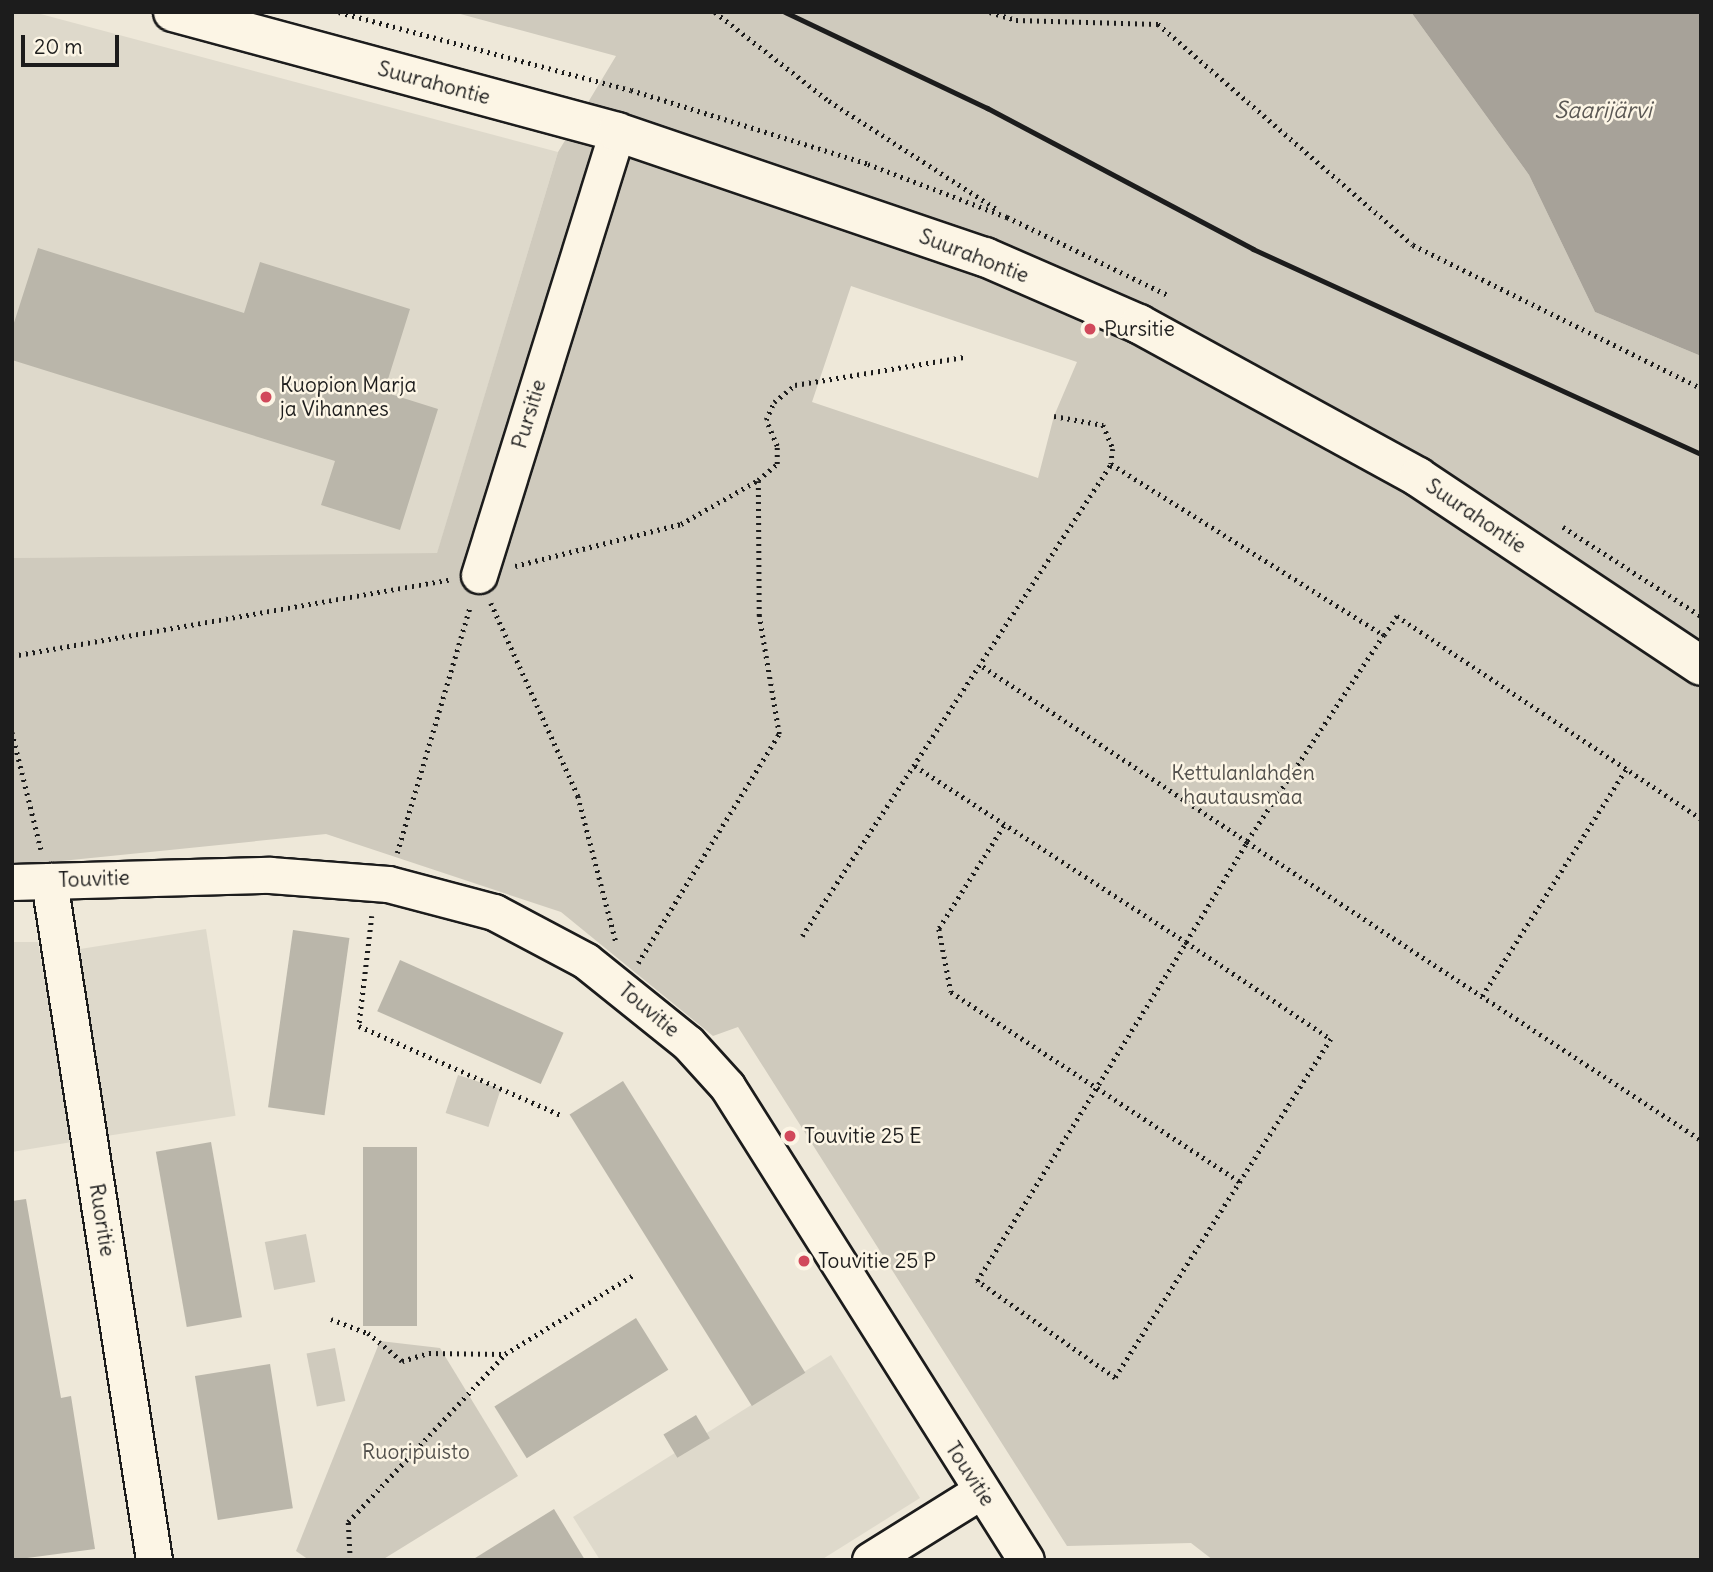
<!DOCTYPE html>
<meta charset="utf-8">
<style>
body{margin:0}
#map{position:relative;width:1713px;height:1572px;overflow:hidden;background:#eee8d9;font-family:Delius,sans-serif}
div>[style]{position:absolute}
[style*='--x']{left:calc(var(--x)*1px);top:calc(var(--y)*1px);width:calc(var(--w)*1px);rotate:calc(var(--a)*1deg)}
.built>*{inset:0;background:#ded9cb;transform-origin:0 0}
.green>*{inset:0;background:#cfcabd;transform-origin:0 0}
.water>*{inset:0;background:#a7a299}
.building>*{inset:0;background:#bab6aa;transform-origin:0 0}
.path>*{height:4.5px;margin-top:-2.25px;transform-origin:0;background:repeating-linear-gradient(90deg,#1c1c1c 0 2px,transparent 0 7px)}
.roads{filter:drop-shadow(2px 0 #1c1c1c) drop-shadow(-2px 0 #1c1c1c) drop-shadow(0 2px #1c1c1c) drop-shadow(0 -2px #1c1c1c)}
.street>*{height:35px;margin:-17.5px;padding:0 17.5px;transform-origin:17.5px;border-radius:17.5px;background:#fcf5e5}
.secondary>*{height:38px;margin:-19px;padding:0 19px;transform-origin:19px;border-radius:19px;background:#fcf5e5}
.rail>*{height:5px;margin:-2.5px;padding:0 2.5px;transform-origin:2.5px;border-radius:2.5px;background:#1c1c1c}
.dots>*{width:19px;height:19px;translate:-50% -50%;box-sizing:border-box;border:4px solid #fcf5e5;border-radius:50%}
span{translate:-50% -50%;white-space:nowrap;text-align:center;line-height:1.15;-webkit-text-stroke:5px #fcf5e5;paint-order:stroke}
.street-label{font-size:21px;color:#1c1c1c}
.poi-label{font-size:21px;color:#1c1c1c}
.left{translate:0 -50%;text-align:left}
.park-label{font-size:21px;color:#52504c}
.water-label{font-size:23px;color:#5b5854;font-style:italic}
.frame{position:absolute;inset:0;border:14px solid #1c1c1c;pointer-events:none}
.scale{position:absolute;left:21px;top:35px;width:98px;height:32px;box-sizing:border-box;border:4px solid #1c1c1c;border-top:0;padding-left:9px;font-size:21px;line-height:24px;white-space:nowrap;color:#1c1c1c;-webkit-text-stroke:5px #fcf5e5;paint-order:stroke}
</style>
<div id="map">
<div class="built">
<i style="clip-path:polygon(12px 12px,33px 12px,558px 152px,437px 554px,12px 558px)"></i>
<i style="left:206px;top:929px;width:189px;height:129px;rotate:81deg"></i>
<i style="clip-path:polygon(12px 942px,38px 942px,72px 1142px,12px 1152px)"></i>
<i style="clip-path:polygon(831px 1355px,920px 1498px,821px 1560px,600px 1560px,573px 1517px)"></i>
</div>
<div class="green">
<i style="clip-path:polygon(evenodd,453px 12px,1411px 12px,1529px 175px,1595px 312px,1701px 356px,1701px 1560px,1213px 1560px,1191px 1543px,1067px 1546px,738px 1027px,713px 1036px,561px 912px,326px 834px,12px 866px,12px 558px,437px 553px,558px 152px,616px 56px,453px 12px,851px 286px,1077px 362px,1054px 416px,1038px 478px,812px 402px,851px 286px)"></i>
<i style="left:458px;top:1075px;width:45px;height:40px;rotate:18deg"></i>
<i style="left:306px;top:1234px;width:49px;height:42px;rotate:79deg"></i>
<i style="clip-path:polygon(380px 1341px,440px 1348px,518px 1476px,382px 1560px,309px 1560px,296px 1551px)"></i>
<i style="left:335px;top:1348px;width:54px;height:29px;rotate:79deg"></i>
</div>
<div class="water">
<i style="clip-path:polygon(1411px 12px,1701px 12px,1701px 356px,1595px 312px,1529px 175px)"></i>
</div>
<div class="building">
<i style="clip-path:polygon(38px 248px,244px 313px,260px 262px,410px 309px,384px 392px,438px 409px,400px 530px,321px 505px,335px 461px,12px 360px,12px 329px)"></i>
<i style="left:293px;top:930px;width:57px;height:179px;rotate:8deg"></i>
<i style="left:400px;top:960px;width:179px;height:56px;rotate:24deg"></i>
<i style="left:623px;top:1081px;width:344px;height:63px;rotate:58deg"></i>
<i style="left:211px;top:1142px;width:178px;height:56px;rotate:80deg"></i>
<i style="left:363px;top:1147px;width:54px;height:179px"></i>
<i style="clip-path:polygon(26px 1199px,61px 1398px,71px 1396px,95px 1549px,12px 1560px,12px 1201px)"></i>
<i style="left:636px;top:1318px;width:61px;height:167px;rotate:58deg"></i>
<i style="left:270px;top:1364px;width:146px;height:76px;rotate:81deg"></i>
<i style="left:696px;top:1415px;width:27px;height:38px;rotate:59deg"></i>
<i style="clip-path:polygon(554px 1509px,585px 1560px,472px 1560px)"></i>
</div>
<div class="path">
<i style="--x:339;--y:12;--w:302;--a:15"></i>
<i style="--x:631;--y:90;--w:248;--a:17.3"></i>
<i style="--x:868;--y:164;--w:149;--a:20.9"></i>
<i style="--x:1007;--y:217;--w:181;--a:25.9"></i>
<i style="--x:715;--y:12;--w:145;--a:38"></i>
<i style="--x:829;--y:101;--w:201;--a:32.8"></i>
<i style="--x:990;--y:12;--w:27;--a:17"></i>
<i style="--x:1016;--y:20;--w:142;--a:1.6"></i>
<i style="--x:1158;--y:24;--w:337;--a:40.9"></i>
<i style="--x:1413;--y:245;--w:322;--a:26.4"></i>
<i style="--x:1054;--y:416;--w:50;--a:10.4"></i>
<i style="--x:1103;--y:425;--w:26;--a:67"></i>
<i style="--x:1113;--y:449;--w:15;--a:98"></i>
<i style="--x:1563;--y:527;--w:164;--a:32.8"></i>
<i style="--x:515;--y:566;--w:171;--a:-14.2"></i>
<i style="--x:681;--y:524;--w:89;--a:-29.7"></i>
<i style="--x:758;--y:480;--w:25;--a:-40"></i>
<i style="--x:777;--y:464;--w:18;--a:-90"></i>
<i style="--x:777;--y:446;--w:28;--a:-113"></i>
<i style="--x:766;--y:420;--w:20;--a:-66"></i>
<i style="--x:774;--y:402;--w:27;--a:-39"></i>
<i style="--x:795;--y:385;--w:171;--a:-9.4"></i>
<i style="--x:491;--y:603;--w:212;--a:65.7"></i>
<i style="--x:578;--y:796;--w:151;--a:75.4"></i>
<i style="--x:1384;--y:635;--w:248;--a:123.5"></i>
<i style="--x:1247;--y:842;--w:543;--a:33.28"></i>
<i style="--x:12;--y:656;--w:444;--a:-9.9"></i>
<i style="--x:12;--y:732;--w:121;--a:76.1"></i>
<i style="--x:915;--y:766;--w:323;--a:33"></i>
<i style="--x:1186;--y:942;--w:117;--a:-58.6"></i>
<i style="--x:1247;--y:842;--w:320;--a:-146.5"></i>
<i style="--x:1004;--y:826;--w:122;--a:122.3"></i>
<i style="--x:939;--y:929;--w:64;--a:79.2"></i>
<i style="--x:951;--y:992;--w:346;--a:33.3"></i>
<i style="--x:397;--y:853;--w:258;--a:-73.5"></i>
<i style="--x:372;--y:916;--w:111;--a:96.7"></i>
<i style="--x:359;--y:1026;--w:223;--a:23.8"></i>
<i style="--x:802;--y:936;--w:564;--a:-56.79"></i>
<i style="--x:1111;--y:464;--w:322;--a:32.1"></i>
<i style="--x:1384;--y:635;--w:23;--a:-56"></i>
<i style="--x:1397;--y:616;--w:366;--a:33.7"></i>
<i style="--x:1186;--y:942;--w:174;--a:33.8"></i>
<i style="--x:1331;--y:1039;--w:402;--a:122.5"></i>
<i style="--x:1115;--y:1378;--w:169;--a:-144.9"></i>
<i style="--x:977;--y:1281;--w:398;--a:-58.3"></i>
<i style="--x:638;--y:963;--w:269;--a:-58.4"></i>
<i style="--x:779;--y:734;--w:120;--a:-99.6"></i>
<i style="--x:759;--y:616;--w:135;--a:-90.4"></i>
<i style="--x:1482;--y:996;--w:269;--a:-57.6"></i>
<i style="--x:331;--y:1319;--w:40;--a:21"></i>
<i style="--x:368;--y:1333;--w:44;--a:39.5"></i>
<i style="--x:402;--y:1361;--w:28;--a:-17"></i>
<i style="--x:429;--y:1353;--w:75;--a:0.8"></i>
<i style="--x:350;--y:1560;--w:38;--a:-93"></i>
<i style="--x:348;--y:1522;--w:230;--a:-46.9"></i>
<i style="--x:505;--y:1354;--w:153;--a:-31.6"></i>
</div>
<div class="roads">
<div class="street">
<i style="--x:479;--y:575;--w:464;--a:-72.7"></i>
<i style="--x:49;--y:881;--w:687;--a:81.21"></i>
<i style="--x:12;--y:882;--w:258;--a:-1.6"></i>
<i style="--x:270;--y:875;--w:118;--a:4.4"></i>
<i style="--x:388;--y:884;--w:110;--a:14.8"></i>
<i style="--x:494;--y:912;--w:104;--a:28"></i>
<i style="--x:586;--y:961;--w:131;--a:38.8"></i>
<i style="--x:688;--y:1043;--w:58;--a:47.8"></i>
<i style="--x:727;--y:1086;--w:560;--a:57.76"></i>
<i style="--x:870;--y:1560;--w:131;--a:-31.9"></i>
</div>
<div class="secondary">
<i style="--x:173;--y:12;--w:460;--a:15.1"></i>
<i style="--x:617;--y:132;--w:389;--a:18.8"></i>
<i style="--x:985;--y:257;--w:168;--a:23.5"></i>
<i style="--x:1139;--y:324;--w:318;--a:28.7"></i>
<i style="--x:1418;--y:477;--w:340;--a:33.7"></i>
</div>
</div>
<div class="rail">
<i style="--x:785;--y:12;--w:224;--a:25.4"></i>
<i style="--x:987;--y:108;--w:301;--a:27.9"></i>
<i style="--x:1253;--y:249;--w:493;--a:24.6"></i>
</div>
<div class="dots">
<i style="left:1090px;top:329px;background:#d1495b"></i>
<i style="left:266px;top:397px;background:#d1495b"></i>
<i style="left:790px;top:1136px;background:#d1495b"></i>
<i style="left:804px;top:1261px;background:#d1495b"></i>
</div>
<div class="street-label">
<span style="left:434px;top:83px;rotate:15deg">Suurahontie</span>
<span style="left:974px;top:256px;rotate:21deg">Suurahontie</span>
<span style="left:529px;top:414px;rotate:-73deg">Pursitie</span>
<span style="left:1476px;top:516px;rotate:34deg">Suurahontie</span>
<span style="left:94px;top:879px;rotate:-2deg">Touvitie</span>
<span style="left:649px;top:1010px;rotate:40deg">Touvitie</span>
<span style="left:102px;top:1220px;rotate:81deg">Ruoritie</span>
<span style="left:970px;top:1474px;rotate:57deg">Touvitie</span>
</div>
<div class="poi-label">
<span class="left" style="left:1104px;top:329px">Pursitie</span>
<span class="left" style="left:280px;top:397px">Kuopion Marja<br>ja Vihannes</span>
<span class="left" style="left:804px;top:1136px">Touvitie 25 E</span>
<span class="left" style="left:818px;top:1261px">Touvitie 25 P</span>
</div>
<div class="park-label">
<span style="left:1243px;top:785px">Kettulanlahden<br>hautausmaa</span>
<span style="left:416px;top:1452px">Ruoripuisto</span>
</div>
<div class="water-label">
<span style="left:1603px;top:110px">Saarijärvi</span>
</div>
<div class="frame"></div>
<div class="scale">20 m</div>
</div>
